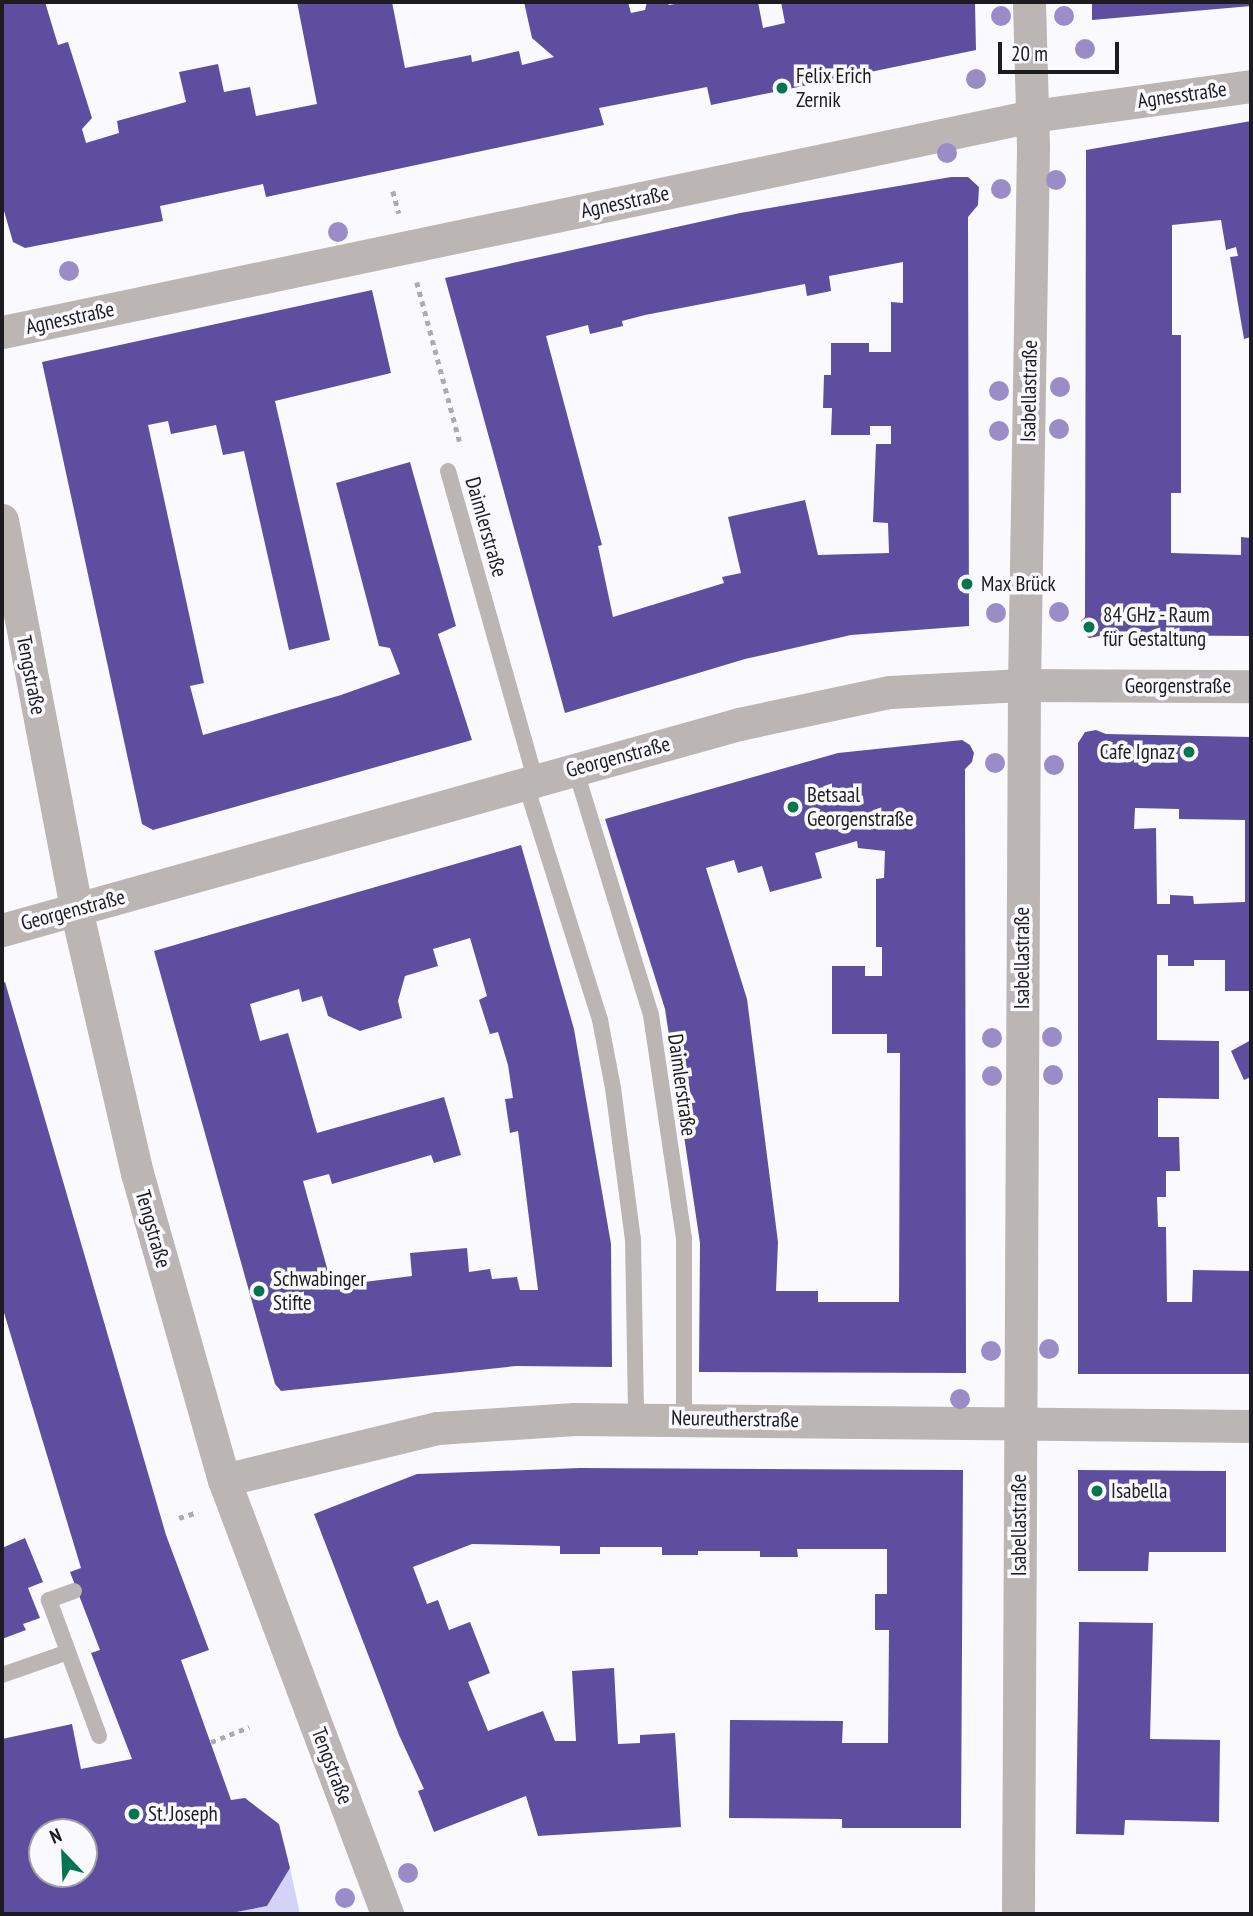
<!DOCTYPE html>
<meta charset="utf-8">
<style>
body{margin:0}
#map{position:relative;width:1253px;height:1916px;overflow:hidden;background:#fafafe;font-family:"PT Sans Narrow",sans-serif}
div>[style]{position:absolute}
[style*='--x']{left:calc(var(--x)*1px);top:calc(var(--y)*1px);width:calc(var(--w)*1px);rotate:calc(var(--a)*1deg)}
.green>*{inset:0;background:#d5d2f7}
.building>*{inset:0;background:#5d4ea0}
.path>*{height:4.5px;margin-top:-2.25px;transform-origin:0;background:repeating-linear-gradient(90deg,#acacb0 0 5px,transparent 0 10px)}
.service>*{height:16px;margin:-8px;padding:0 8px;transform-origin:8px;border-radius:8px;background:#bbb5b4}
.minor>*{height:33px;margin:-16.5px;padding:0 16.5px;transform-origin:16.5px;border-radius:16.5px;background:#bbb5b4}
.trees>*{width:20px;height:20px;margin:-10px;border-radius:50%;background:#9a8cc6}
.dots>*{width:19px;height:19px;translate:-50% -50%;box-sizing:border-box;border:4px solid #fafafe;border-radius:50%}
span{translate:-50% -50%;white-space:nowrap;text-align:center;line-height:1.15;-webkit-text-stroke:7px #fafafe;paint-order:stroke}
.poi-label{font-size:21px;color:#1c1c20}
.left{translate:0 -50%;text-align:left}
.right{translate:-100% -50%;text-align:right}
.street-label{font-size:21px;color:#1c1c20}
.frame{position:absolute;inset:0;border:4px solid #1c1c20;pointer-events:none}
.north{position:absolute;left:28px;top:1818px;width:70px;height:70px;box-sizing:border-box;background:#fafafe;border:2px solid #a1a1a5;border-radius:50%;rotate:337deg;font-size:19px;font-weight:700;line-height:28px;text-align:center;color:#1c1c20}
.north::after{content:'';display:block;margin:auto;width:24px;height:32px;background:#04754e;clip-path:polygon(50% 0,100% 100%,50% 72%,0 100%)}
.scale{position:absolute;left:998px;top:42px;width:121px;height:32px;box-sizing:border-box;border:4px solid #1c1c20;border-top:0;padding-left:9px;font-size:21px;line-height:24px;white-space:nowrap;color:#1c1c20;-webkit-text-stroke:5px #fafafe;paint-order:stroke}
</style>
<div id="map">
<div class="green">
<i style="clip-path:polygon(290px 1868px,300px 1914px,226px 1914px,267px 1906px)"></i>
</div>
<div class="building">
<i style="clip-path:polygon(2px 2px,45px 2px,58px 45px,68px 42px,92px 118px,82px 129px,86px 143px,119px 133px,117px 121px,186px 102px,179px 72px,218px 64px,224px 92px,250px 87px,256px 116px,317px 104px,297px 2px,392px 2px,405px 68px,471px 55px,472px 62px,519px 51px,522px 65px,554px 57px,532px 38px,524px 2px,628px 2px,631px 13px,645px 10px,647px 2px,667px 2px,669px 5px,687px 2px,758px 2px,763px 28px,785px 23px,781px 2px,975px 2px,976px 50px,711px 105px,707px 87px,599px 108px,604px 125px,266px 197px,263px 184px,226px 192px,160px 206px,163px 221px,25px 248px,13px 242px,2px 204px)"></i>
<i style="clip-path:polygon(1092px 2px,1251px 2px,1251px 6px,1092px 20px)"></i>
<i style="clip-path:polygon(1251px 121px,1251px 337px,1244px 339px,1230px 257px,1238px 256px,1236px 247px,1226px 250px,1221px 220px,1172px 225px,1172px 335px,1181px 335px,1181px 493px,1171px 493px,1171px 553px,1241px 555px,1241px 537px,1251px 538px,1251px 636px,1105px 635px,1089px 638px,1081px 631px,1081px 621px,1085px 617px,1086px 150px)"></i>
<i style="clip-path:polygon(evenodd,951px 177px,968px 177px,979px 187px,978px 205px,968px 217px,969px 626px,851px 635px,745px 659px,565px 713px,445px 278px,740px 213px,951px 177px,903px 262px,903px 303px,891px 302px,891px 352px,869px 352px,869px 343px,831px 343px,831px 375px,824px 375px,823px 408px,832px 408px,831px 435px,870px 435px,870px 426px,891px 426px,891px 444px,876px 444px,873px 522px,888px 523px,889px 553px,818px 555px,805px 500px,728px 517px,741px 573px,722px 577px,724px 583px,613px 617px,598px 546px,602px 545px,546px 336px,588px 325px,590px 334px,623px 326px,622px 321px,645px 315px,805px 284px,807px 296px,831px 291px,829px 276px,903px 262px)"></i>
<i style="clip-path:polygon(372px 290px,391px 373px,275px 401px,330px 640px,289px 650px,244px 451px,223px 455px,216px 425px,171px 434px,168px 421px,148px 425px,204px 683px,190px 686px,203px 735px,341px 695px,400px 674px,390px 648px,379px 646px,336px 483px,410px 462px,456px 626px,438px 634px,472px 740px,153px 830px,142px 824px,42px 362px)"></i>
<i style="clip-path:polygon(evenodd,1096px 730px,1106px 734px,1251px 737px,1251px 991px,1225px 991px,1225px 960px,1194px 960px,1194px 966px,1168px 966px,1168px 955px,1157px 955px,1157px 1040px,1219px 1041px,1219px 1099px,1158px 1098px,1158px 1137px,1179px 1137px,1180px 1171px,1166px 1171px,1166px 1197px,1157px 1197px,1158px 1227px,1166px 1227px,1167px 1302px,1192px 1302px,1193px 1270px,1251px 1271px,1251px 1374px,1078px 1374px,1078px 743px,1085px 732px,1096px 730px,1135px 808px,1179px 809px,1179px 819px,1245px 820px,1245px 902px,1194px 904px,1193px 896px,1170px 895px,1170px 904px,1157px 904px,1156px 828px,1134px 829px,1135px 808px)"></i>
<i style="clip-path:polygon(evenodd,962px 740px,970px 745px,974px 753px,972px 762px,965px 769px,966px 1373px,699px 1372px,700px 1243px,665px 1009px,605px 819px,838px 753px,962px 740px,857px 841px,858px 848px,885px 851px,884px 878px,876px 879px,876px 947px,882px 947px,882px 976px,865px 976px,865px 966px,832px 966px,832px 1034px,887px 1034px,887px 1053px,900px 1053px,899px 1302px,818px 1302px,818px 1291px,776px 1291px,778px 1242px,747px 999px,706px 868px,734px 860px,738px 873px,762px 866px,770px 892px,822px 878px,815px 853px,857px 841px)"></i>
<i style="clip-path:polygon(evenodd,521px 845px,574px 1029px,611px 1244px,612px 1367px,516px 1366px,281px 1391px,275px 1384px,154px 951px,521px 845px,470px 938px,487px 996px,479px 1000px,490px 1034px,498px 1032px,508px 1065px,513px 1098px,505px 1099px,510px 1133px,518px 1131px,538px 1290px,520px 1290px,517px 1277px,492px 1279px,490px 1269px,469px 1272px,467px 1248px,410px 1253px,412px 1276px,332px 1286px,303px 1181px,329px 1174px,332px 1184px,431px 1155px,434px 1163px,461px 1155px,444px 1097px,317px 1133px,288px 1033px,260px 1041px,250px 1004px,299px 989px,302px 1002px,322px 996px,328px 1016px,360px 1031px,402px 1018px,398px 1001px,405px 976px,438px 966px,433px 949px,470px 938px)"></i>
<i style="clip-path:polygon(evenodd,5px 982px,166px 1535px,209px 1650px,181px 1660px,231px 1800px,245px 1798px,279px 1824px,290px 1868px,267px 1906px,226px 1914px,2px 1914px,2px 1739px,72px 1724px,81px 1769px,132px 1759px,91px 1653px,100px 1650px,70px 1572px,81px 1568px,2px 1306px,2px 983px,5px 982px,42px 1832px,84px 1832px,84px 1874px,42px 1874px,42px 1832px)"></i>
<i style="clip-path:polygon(1251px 1040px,1251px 1077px,1244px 1080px,1231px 1051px)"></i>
<i style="clip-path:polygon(580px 1468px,963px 1470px,961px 1828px,842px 1828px,842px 1819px,729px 1818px,730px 1720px,843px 1721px,842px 1743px,888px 1743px,889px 1630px,875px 1630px,875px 1594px,887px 1594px,887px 1549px,797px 1549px,798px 1557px,760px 1557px,760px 1551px,698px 1551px,698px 1555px,662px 1555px,662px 1547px,600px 1547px,600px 1554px,560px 1554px,560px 1546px,472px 1544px,413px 1567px,427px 1604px,438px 1600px,449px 1630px,470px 1622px,490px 1673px,468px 1682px,488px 1731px,543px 1711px,555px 1741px,576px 1741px,572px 1671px,614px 1668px,618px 1744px,640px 1743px,640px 1735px,675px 1733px,681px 1827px,538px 1836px,526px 1796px,434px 1832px,418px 1791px,424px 1789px,399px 1735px,314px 1514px,417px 1474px)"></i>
<i style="clip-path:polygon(1078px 1470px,1226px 1471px,1226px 1552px,1149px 1552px,1148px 1571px,1078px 1571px)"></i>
<i style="clip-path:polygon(25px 1538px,43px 1582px,28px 1588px,40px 1618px,23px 1624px,26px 1630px,2px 1639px,2px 1548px)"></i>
<i style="clip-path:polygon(1079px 1622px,1153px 1623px,1150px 1739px,1220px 1740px,1219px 1822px,1125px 1820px,1124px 1835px,1076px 1834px)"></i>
</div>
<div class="path">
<i style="--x:393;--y:191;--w:23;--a:75"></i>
<i style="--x:417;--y:282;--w:170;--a:75"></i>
<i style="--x:179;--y:1518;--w:20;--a:-18"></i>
<i style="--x:211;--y:1742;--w:41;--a:-21.5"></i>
</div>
<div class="service">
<i style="--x:448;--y:471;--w:320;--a:74.2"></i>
<i style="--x:575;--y:768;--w:258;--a:72.9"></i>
<i style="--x:651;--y:1015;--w:225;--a:81.6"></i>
<i style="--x:684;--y:1238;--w:180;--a:90"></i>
<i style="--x:525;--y:782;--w:250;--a:72.5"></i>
<i style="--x:600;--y:1020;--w:69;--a:79.2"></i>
<i style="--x:613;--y:1088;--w:152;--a:82.5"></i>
<i style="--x:633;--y:1239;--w:179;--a:89"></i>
<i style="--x:74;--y:1591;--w:27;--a:160"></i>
<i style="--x:49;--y:1600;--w:145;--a:69.8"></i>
<i style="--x:2;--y:1675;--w:70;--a:-19.2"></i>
</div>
<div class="minor">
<i style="--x:2;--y:332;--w:1052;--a:-11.84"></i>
<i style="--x:1032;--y:116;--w:221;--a:-7.8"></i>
<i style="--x:2;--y:520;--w:396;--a:79.2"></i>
<i style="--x:76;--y:909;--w:271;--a:77"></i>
<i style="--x:137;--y:1173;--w:319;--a:74.2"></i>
<i style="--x:224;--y:1480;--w:464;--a:69.4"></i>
<i style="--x:2;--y:930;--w:765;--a:-15.62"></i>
<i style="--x:739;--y:724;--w:154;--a:-12"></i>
<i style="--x:890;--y:692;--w:134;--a:-3"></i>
<i style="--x:1024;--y:685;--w:227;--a:0.3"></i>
<i style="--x:224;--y:1480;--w:220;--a:-13.7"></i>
<i style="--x:438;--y:1428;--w:137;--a:-3.8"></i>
<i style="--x:575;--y:1419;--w:676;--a:0.59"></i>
<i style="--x:1018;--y:1914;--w:1229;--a:-89.72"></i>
<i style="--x:1024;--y:685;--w:539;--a:-89.04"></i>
<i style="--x:1033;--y:146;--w:144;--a:-91.6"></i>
</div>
<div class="trees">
<i style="left:1001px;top:16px"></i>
<i style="left:1064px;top:16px"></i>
<i style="left:1085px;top:49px"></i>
<i style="left:976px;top:79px"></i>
<i style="left:947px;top:153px"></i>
<i style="left:1056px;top:180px"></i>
<i style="left:1001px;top:189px"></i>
<i style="left:338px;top:232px"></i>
<i style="left:69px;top:271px"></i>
<i style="left:1060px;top:387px"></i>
<i style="left:999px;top:391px"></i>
<i style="left:1059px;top:429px"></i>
<i style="left:999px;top:431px"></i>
<i style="left:1059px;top:612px"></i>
<i style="left:996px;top:613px"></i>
<i style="left:995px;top:763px"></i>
<i style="left:1054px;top:765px"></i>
<i style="left:1052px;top:1037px"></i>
<i style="left:992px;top:1038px"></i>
<i style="left:1053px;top:1075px"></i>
<i style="left:992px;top:1076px"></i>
<i style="left:1049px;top:1349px"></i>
<i style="left:991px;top:1351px"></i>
<i style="left:960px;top:1399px"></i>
<i style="left:408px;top:1873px"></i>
<i style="left:345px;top:1898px"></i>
</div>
<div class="dots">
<i style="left:782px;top:88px;background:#04754e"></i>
<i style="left:967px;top:584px;background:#04754e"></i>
<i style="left:1089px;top:627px;background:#04754e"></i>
<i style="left:1189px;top:752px;background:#04754e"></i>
<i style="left:793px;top:807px;background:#04754e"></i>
<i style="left:259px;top:1291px;background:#04754e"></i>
<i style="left:1097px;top:1491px;background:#04754e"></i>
<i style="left:134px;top:1814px;background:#04754e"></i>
</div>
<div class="poi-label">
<span class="left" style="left:796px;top:88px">Felix Erich<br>Zernik</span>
<span class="left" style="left:981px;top:584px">Max Brück</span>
<span class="left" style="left:1103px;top:627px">84 GHz - Raum<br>für Gestaltung</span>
<span class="right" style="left:1175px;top:752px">Cafe Ignaz</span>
<span class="left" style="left:807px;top:807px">Betsaal<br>Georgenstraße</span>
<span class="left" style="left:273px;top:1291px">Schwabinger<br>Stifte</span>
<span class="left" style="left:1111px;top:1491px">Isabella</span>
<span class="left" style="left:148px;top:1814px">St. Joseph</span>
</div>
<div class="street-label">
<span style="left:1182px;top:95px;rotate:-8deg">Agnesstraße</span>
<span style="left:625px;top:202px;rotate:-12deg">Agnesstraße</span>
<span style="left:70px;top:318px;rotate:-12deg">Agnesstraße</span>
<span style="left:1029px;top:391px;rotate:-89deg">Isabellastraße</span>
<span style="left:486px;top:527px;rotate:74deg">Daimlerstraße</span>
<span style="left:31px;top:675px;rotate:79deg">Tengstraße</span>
<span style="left:1178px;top:686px">Georgenstraße</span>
<span style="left:618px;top:757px;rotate:-15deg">Georgenstraße</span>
<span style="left:73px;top:910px;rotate:-15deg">Georgenstraße</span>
<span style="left:1022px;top:958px;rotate:-90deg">Isabellastraße</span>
<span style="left:682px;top:1085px;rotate:82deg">Daimlerstraße</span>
<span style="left:153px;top:1229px;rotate:74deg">Tengstraße</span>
<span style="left:735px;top:1419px;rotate:1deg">Neureutherstraße</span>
<span style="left:1019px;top:1525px;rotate:-90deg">Isabellastraße</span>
<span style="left:332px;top:1766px;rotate:69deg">Tengstraße</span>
</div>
<div class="frame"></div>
<div class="north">N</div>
<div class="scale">20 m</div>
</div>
